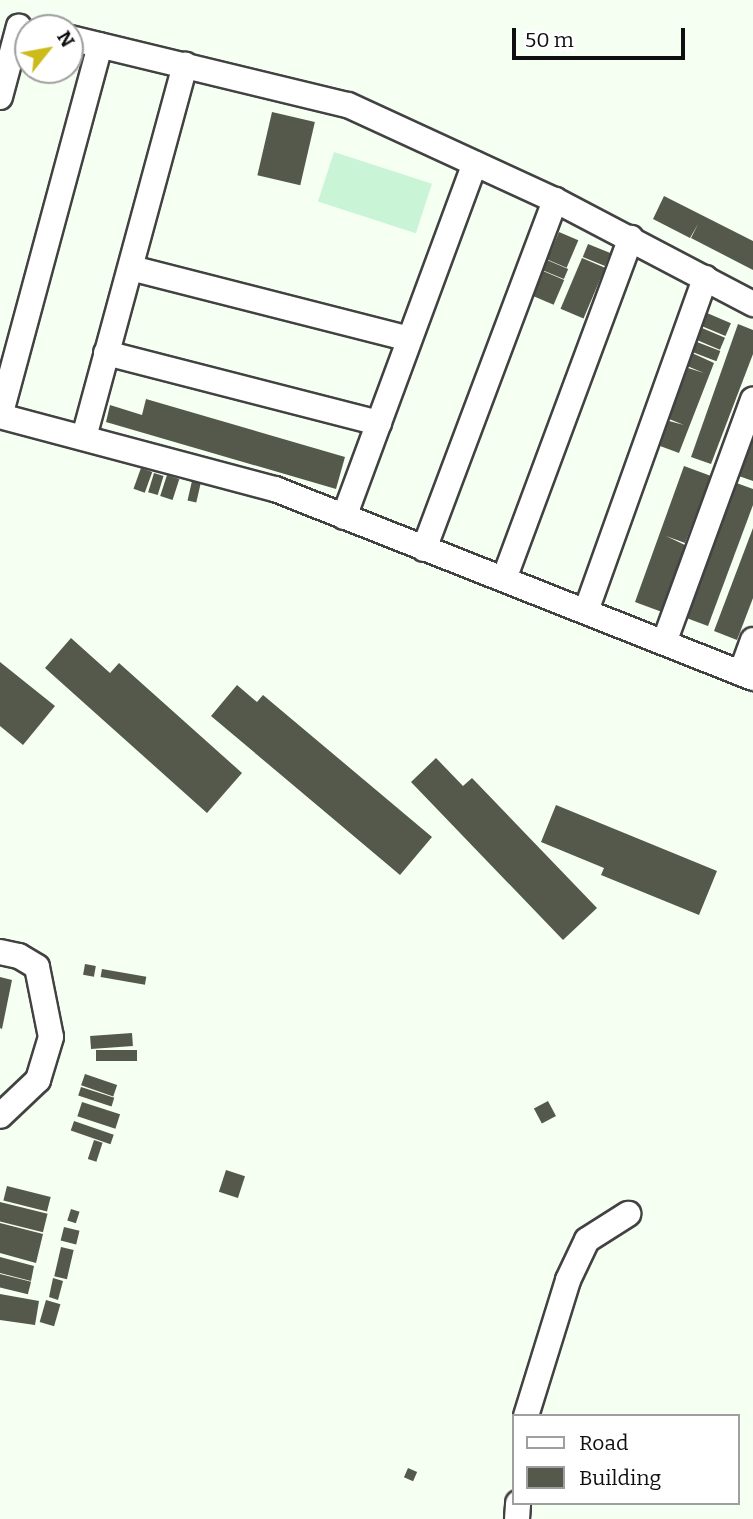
<!DOCTYPE html>
<style>
body{margin:0}
#map{position:relative;width:753px;height:1519px;overflow:hidden;background:#f5fff2;font-family:Bitter,serif}
div>[style]{position:absolute}
[style*='--x']{left:calc(var(--x)*1px);top:calc(var(--y)*1px);width:calc(var(--w)*1px);rotate:calc(var(--a)*1deg)}
.pitch>*{inset:0;background:#caf4d6;transform-origin:0 0}
.building>*{inset:0;background:#54594b;transform-origin:0 0}
.roads{filter:drop-shadow(2px 0 #424242) drop-shadow(-2px 0 #424242) drop-shadow(0 2px #424242) drop-shadow(0 -2px #424242)}
.street>*{height:24px;margin:-12px;padding:0 12px;transform-origin:12px;border-radius:12px;background:#fff}
span{translate:-50% -50%;white-space:nowrap;text-align:center;line-height:1.15;-webkit-text-stroke:7px #fff;paint-order:stroke}
.legend{position:absolute;left:512px;top:1414px;width:228px;height:91px;box-sizing:border-box;background:#fff;border:2px solid #9f9f9f;margin:0;padding:9px 12px;list-style:none;font-size:21px;color:#0f0f0f}
.legend li{display:flex;align-items:center;gap:14px;height:35px}
.legend b{width:35px;border:2px solid #9f9f9f}
.north{position:absolute;left:14px;top:14px;width:70px;height:70px;box-sizing:border-box;background:#fff;border:2px solid #9f9f9f;border-radius:50%;rotate:59deg;font-size:19px;font-weight:700;line-height:28px;text-align:center;color:#0f0f0f}
.north::after{content:'';display:block;margin:auto;width:24px;height:32px;background:#ccbb1b;clip-path:polygon(50% 0,100% 100%,50% 72%,0 100%)}
.scale{position:absolute;left:512px;top:28px;width:173px;height:32px;box-sizing:border-box;border:4px solid #0f0f0f;border-top:0;padding-left:9px;font-size:21px;line-height:24px;white-space:nowrap;color:#0f0f0f;-webkit-text-stroke:5px #fff;paint-order:stroke}
</style>
<div id="map">
<div class="pitch">
<i style="left:334px;top:152px;width:103px;height:52px;rotate:18deg"></i>
</div>
<div class="building">
<i style="left:272px;top:112px;width:44px;height:65px;rotate:13deg"></i>
<i style="clip-path:polygon(664px 196px,753px 241px,753px 270px,691px 238px,698px 224px,690px 238px,653px 219px)"></i>
<i style="left:559px;top:232px;width:21px;height:30px;rotate:23deg"></i>
<i style="left:588px;top:244px;width:24px;height:14px;rotate:22deg"></i>
<i style="left:582px;top:258px;width:25px;height:55px;rotate:23deg"></i>
<i style="left:547px;top:260px;width:23px;height:11px;rotate:23deg"></i>
<i style="left:543px;top:271px;width:23px;height:27px;rotate:23deg"></i>
<i style="left:707px;top:313px;width:26px;height:14px;rotate:23deg"></i>
<i style="clip-path:polygon(738px 324px,753px 330px,753px 354px,711px 464px,691px 457px)"></i>
<i style="left:702px;top:328px;width:25px;height:13px;rotate:23deg"></i>
<i style="left:697px;top:342px;width:25px;height:11px;rotate:21deg"></i>
<i style="clip-path:polygon(692px 353px,714px 363px,679px 453px,660px 446px,669px 421px,684px 425px,669px 419px,688px 368px,704px 373px,687px 366px)"></i>
<i style="clip-path:polygon(146px 399px,345px 457px,336px 489px,106px 422px,110px 405px,142px 415px)"></i>
<i style="clip-path:polygon(753px 431px,753px 481px,736px 475px)"></i>
<i style="clip-path:polygon(684px 466px,711px 476px,685px 543px,666px 536px,687px 546px,662px 612px,635px 602px)"></i>
<i style="left:141px;top:468px;width:12px;height:22px;rotate:20deg"></i>
<i style="left:154px;top:473px;width:10px;height:20px;rotate:17deg"></i>
<i style="left:167px;top:475px;width:13px;height:22px;rotate:18deg"></i>
<i style="left:192px;top:481px;width:9px;height:20px;rotate:13deg"></i>
<i style="clip-path:polygon(731px 481px,753px 489px,753px 505px,708px 626px,681px 616px)"></i>
<i style="clip-path:polygon(753px 528px,753px 598px,737px 640px,714px 631px)"></i>
<i style="clip-path:polygon(71px 638px,110px 673px,119px 663px,242px 773px,207px 813px,45px 668px)"></i>
<i style="clip-path:polygon(0 662px,55px 706px,23px 745px,0 726px)"></i>
<i style="clip-path:polygon(237px 685px,257px 702px,263px 695px,432px 837px,400px 875px,211px 716px)"></i>
<i style="clip-path:polygon(436px 758px,463px 786px,472px 778px,597px 908px,563px 940px,411px 782px)"></i>
<i style="clip-path:polygon(556px 805px,717px 871px,699px 915px,601px 875px,604px 868px,541px 842px)"></i>
<i style="left:85px;top:964px;width:11px;height:11px;rotate:10deg"></i>
<i style="left:102px;top:969px;width:45px;height:8px;rotate:10deg"></i>
<i style="clip-path:polygon(0 977px,12px 980px,2px 1029px,0 1028px)"></i>
<i style="left:132px;top:1033px;width:13px;height:42px;rotate:86deg"></i>
<i style="left:96px;top:1050px;width:41px;height:11px"></i>
<i style="left:85px;top:1074px;width:34px;height:12px;rotate:19deg"></i>
<i style="left:81px;top:1087px;width:35px;height:9px;rotate:18deg"></i>
<i style="left:548px;top:1101px;width:17px;height:16px;rotate:62deg"></i>
<i style="left:82px;top:1102px;width:40px;height:15px;rotate:18deg"></i>
<i style="left:74px;top:1121px;width:42px;height:10px;rotate:19deg"></i>
<i style="left:94px;top:1140px;width:9px;height:20px;rotate:18deg"></i>
<i style="left:226px;top:1170px;width:20px;height:23px;rotate:18deg"></i>
<i style="left:7px;top:1186px;width:45px;height:15px;rotate:14deg"></i>
<i style="left:0;top:1202px;width:49px;height:19px;rotate:14deg"></i>
<i style="left:71px;top:1209px;width:9px;height:12px;rotate:18deg"></i>
<i style="clip-path:polygon(0 1223px,43px 1234px,36px 1263px,0 1253px)"></i>
<i style="left:64px;top:1227px;width:16px;height:14px;rotate:14deg"></i>
<i style="left:61px;top:1247px;width:13px;height:30px;rotate:13deg"></i>
<i style="clip-path:polygon(0 1257px,34px 1266px,31px 1281px,0 1273px)"></i>
<i style="left:0;top:1274px;width:32px;height:13px;rotate:14deg"></i>
<i style="clip-path:polygon(53px 1278px,63px 1281px,58px 1300px,49px 1297px)"></i>
<i style="clip-path:polygon(0 1294px,39px 1301px,35px 1325px,0 1320px)"></i>
<i style="left:46px;top:1300px;width:15px;height:23px;rotate:16deg"></i>
<i style="left:408px;top:1468px;width:10px;height:10px;rotate:24deg"></i>
</div>
<div class="roads">
<div class="street">
<i style="--x:70;--y:38;--w:286;--a:13.6"></i>
<i style="--x:348;--y:105;--w:228;--a:24.7"></i>
<i style="--x:555;--y:200;--w:224;--a:27.7"></i>
<i style="--x:0;--y:97;--w:73;--a:-75"></i>
<i style="--x:131;--y:268;--w:287;--a:14.3"></i>
<i style="--x:106;--y:353;--w:282;--a:14.4"></i>
<i style="--x:0;--y:416;--w:285;--a:14.9"></i>
<i style="--x:275;--y:489;--w:514;--a:21.57"></i>
<i style="--x:0;--y:416;--w:384;--a:-74.9"></i>
<i style="--x:84;--y:437;--w:386;--a:-74.8"></i>
<i style="--x:344;--y:517;--w:377;--a:-69.7"></i>
<i style="--x:424;--y:549;--w:373;--a:-69.4"></i>
<i style="--x:504;--y:579;--w:364;--a:-69.6"></i>
<i style="--x:586;--y:611;--w:354;--a:-70.3"></i>
<i style="--x:665;--y:640;--w:256;--a:-69.9"></i>
<i style="--x:741;--y:673;--w:35;--a:-70"></i>
<i style="--x:0;--y:952;--w:19;--a:12"></i>
<i style="--x:19;--y:956;--w:21;--a:31"></i>
<i style="--x:37;--y:967;--w:71;--a:78.7"></i>
<i style="--x:51;--y:1037;--w:45;--a:106.8"></i>
<i style="--x:38;--y:1080;--w:52;--a:136.5"></i>
<i style="--x:526;--y:1416;--w:142;--a:-72.8"></i>
<i style="--x:568;--y:1280;--w:44;--a:-64.6"></i>
<i style="--x:587;--y:1240;--w:49;--a:-32.4"></i>
<i style="--x:517;--y:1519;--w:16;--a:-86"></i>
</div>
</div>
<ul class="legend">
<li><b style="height:9px;background:#fff"></b>Road</li>
<li><b style="height:19px;background:#54594b"></b>Building</li>
</ul>
<div class="north">N</div>
<div class="scale">50 m</div>
</div>
